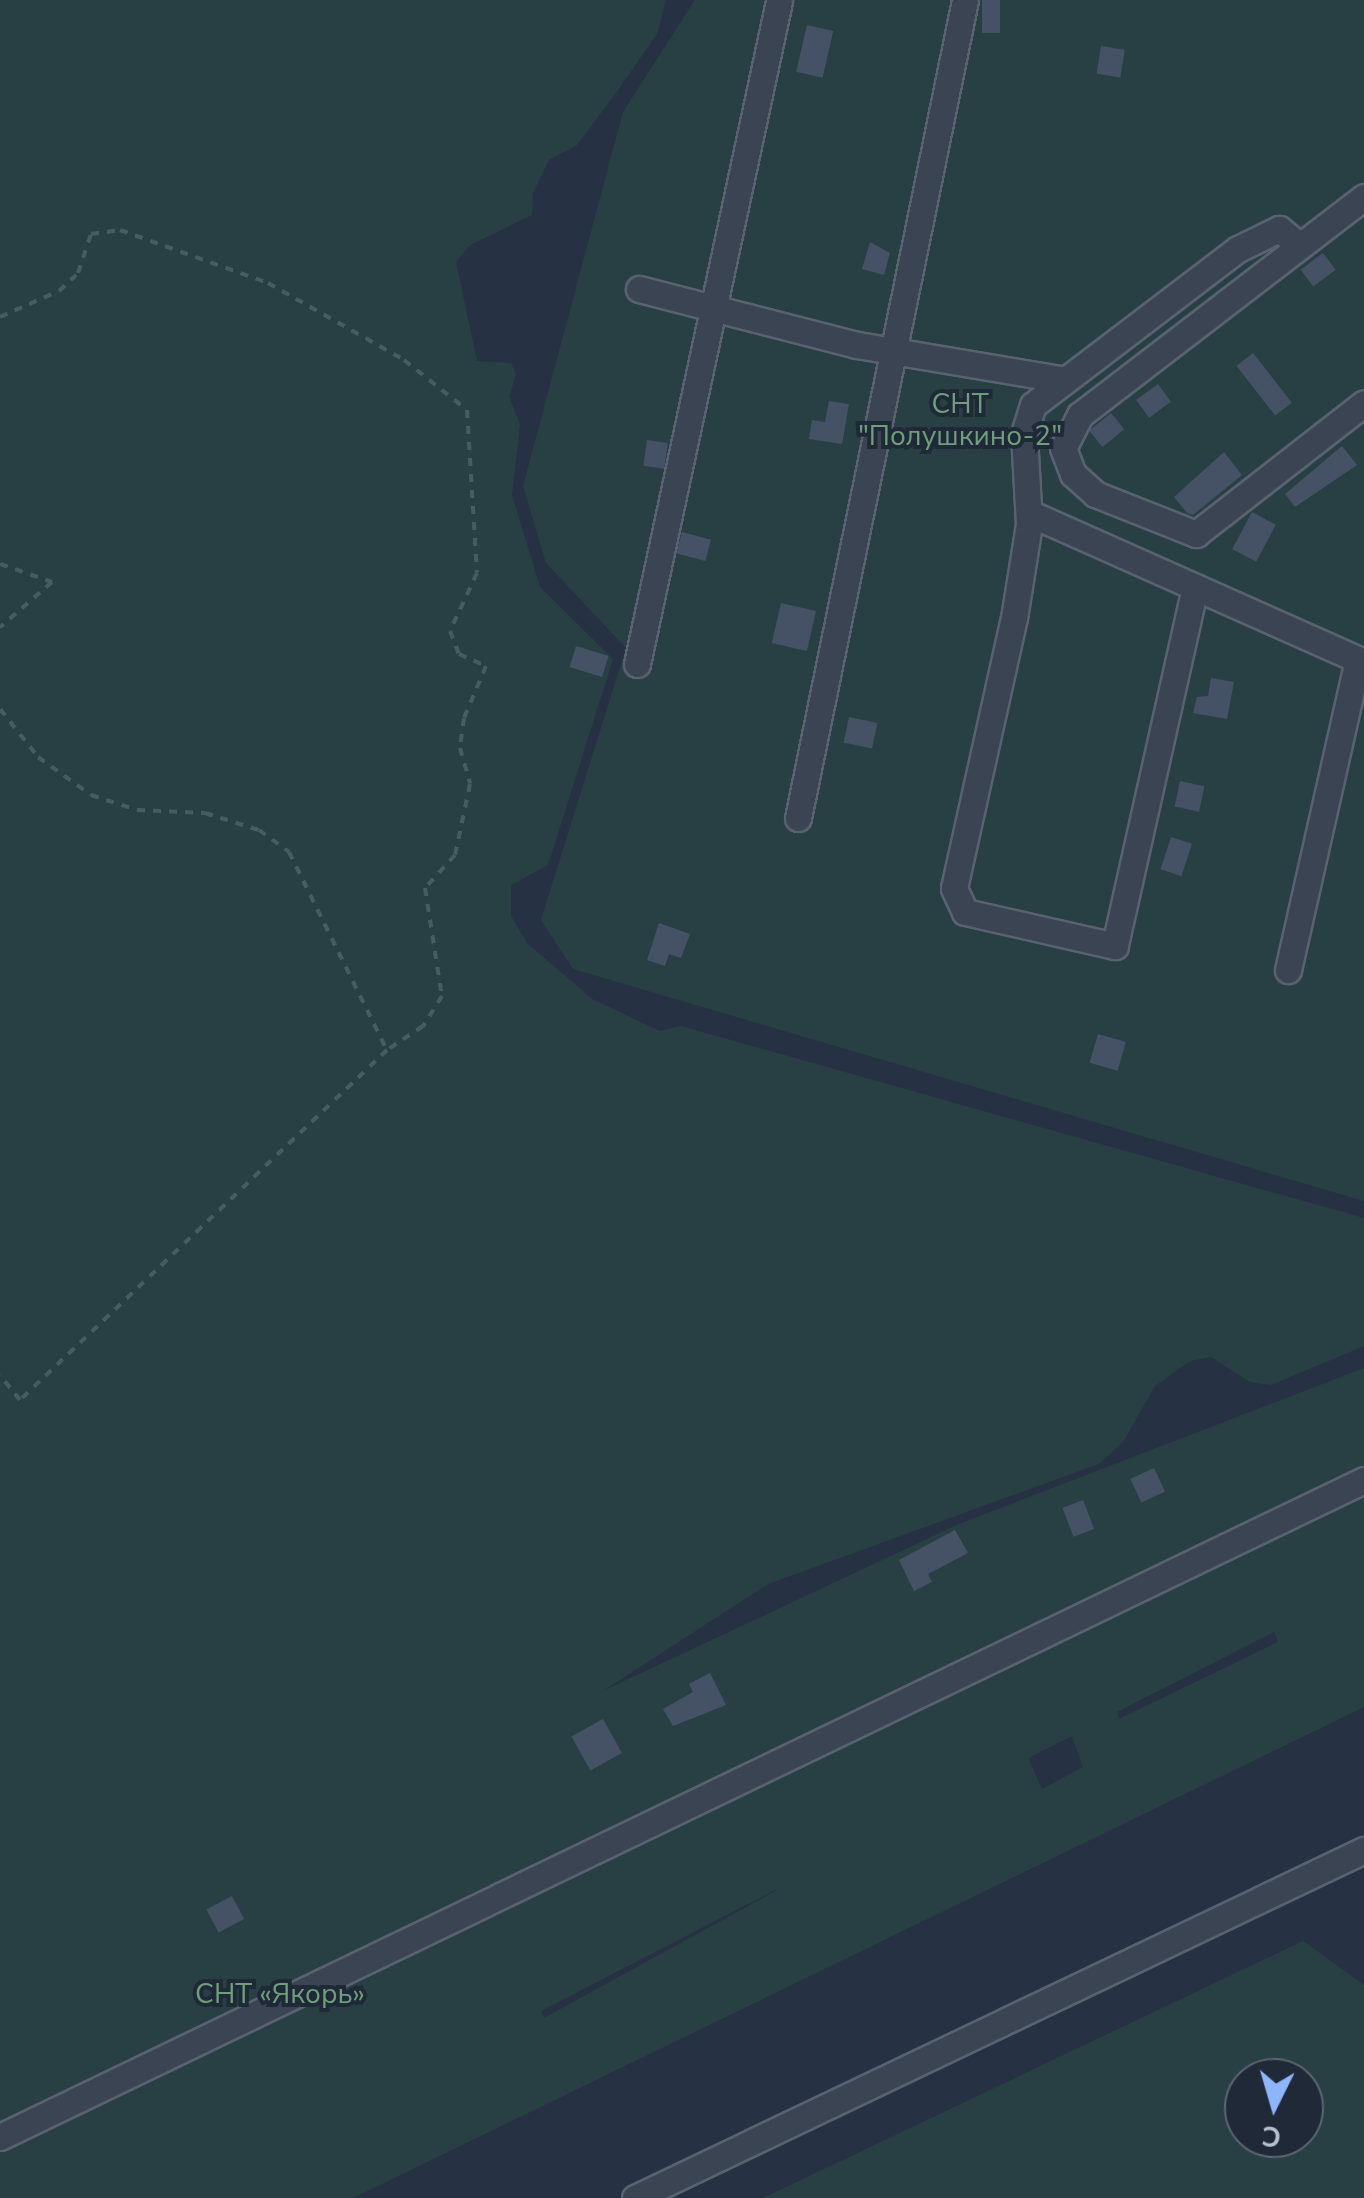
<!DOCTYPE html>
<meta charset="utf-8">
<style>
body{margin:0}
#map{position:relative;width:1364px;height:2198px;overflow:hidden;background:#263243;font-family:"Nunito Sans",sans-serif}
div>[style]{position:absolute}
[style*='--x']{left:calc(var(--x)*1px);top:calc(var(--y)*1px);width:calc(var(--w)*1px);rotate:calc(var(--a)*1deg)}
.green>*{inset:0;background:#284044}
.building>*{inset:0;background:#455265;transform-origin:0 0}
.path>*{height:4px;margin-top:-2px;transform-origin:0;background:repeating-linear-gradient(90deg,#465d60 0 8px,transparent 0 16px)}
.roads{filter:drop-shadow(2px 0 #596270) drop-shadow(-2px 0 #596270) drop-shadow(0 2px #596270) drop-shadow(0 -2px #596270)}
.minor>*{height:25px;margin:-12.5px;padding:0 12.5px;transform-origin:12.5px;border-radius:12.5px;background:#3a4453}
span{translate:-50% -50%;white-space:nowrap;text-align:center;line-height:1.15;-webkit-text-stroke:8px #1f2938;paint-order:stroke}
.park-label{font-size:28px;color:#6e9e7a}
.north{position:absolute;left:1224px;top:2058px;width:100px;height:100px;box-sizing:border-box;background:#1f2938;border:2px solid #5c6573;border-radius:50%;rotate:185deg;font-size:28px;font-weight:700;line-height:40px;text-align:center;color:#b8bfcc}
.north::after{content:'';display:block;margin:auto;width:35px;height:45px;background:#8eb5fb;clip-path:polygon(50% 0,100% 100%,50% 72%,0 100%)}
</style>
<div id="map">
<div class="green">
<i style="clip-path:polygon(evenodd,0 0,666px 0,657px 34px,618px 90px,577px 145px,549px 160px,533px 193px,532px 215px,470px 245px,456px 262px,477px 361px,511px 363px,516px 374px,509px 397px,520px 424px,512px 495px,540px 587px,613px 659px,548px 865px,511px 885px,511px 916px,527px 943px,592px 999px,660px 1031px,681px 1026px,1364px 1218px,1364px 1346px,1271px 1385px,1250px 1382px,1211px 1357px,1190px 1361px,1155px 1386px,1123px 1442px,1099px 1464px,768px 1584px,603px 1691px,959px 1524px,1364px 1368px,1364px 1707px,353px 2198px,0 2198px,0 0,1274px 1632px,1278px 1642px,1119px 1719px,1117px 1712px,1274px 1632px,0 0,1072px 1736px,1083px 1767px,1042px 1789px,1028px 1758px,1072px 1736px,0 0,777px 1889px,777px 1890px,544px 2018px,541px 2011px,777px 1889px)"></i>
<i style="clip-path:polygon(695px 0,1364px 0,1364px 1201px,573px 969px,541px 920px,626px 648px,546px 563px,523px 486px,623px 112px)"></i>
<i style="clip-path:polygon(evenodd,1303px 1941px,1364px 1985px,1364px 2198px,763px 2198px,1303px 1941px,1244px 2078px,1304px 2078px,1304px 2138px,1244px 2138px,1244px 2078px)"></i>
</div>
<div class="building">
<i style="left:982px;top:0;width:18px;height:33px"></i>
<i style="left:807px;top:25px;width:27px;height:48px;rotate:13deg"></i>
<i style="left:1101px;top:46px;width:24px;height:28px;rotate:9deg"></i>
<i style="clip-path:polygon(870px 242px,890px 253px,884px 275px,862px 269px)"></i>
<i style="left:1323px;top:253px;width:21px;height:28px;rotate:53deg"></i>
<i style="left:1253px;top:353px;width:63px;height:21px;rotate:52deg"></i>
<i style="left:1158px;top:384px;width:22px;height:27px;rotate:54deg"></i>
<i style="clip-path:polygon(829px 401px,849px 404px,842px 444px,809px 439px,812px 420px,825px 422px)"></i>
<i style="left:1111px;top:413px;width:21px;height:28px;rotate:51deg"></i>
<i style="left:647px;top:440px;width:21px;height:26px;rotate:8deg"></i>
<i style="clip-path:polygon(1342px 446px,1357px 465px,1295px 507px,1285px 494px)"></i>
<i style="clip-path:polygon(1224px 452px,1242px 475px,1193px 515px,1187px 513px,1174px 497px)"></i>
<i style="left:1252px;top:512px;width:27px;height:42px;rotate:28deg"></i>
<i style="left:682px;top:532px;width:30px;height:22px;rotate:15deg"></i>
<i style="left:781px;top:603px;width:36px;height:41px;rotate:13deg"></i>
<i style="left:576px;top:646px;width:34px;height:22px;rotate:17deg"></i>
<i style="clip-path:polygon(1211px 678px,1234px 682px,1227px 719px,1193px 713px,1197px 697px,1208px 696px)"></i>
<i style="left:849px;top:717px;width:29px;height:26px;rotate:12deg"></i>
<i style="left:1180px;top:781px;width:25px;height:26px;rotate:12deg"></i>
<i style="left:1171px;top:837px;width:22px;height:34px;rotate:18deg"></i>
<i style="clip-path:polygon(659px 923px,690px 934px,681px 958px,669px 954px,665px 966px,647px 960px)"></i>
<i style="left:1098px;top:1034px;width:29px;height:30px;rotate:16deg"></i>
<i style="left:1154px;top:1468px;width:26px;height:26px;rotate:65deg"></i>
<i style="left:1083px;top:1500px;width:31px;height:22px;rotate:69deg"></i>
<i style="clip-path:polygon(955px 1530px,968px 1553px,928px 1574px,932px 1582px,914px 1591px,899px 1560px)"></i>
<i style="clip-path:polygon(710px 1673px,726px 1705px,673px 1726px,663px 1709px,693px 1692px,689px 1684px)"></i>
<i style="left:603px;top:1719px;width:39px;height:36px;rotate:61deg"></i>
<i style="left:232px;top:1896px;width:26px;height:29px;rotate:62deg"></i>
</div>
<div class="path">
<i style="--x:0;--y:317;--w:64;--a:-23.8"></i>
<i style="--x:59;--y:291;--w:26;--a:-43"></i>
<i style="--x:78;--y:273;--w:41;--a:-71.6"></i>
<i style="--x:91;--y:234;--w:29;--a:-8"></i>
<i style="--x:120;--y:230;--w:157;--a:19.7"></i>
<i style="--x:268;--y:283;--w:156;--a:29.5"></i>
<i style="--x:404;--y:360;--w:80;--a:38.4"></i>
<i style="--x:467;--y:410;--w:163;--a:86.5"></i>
<i style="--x:477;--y:573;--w:64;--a:115"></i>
<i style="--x:450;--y:631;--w:25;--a:69"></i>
<i style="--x:459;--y:654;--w:30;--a:24"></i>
<i style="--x:486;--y:666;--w:56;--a:112.9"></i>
<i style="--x:464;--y:718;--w:30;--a:98"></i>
<i style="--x:460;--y:748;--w:37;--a:74"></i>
<i style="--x:470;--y:784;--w:73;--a:101.9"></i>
<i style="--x:455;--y:855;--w:45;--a:132.3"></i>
<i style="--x:425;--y:888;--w:109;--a:81.1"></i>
<i style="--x:442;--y:996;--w:36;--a:122"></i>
<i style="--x:423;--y:1026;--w:43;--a:146.3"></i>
<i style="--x:387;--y:1050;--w:507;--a:136.36"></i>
<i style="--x:20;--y:1400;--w:32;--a:-129"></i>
<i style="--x:0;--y:564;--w:55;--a:19.1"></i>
<i style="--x:52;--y:582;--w:69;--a:139.1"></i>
<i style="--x:0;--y:709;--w:61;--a:51.6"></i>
<i style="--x:38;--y:757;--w:65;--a:35.6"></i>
<i style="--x:91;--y:795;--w:48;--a:18.1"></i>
<i style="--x:137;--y:810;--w:68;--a:2.5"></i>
<i style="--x:205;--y:813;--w:57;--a:17.5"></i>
<i style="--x:259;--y:830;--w:37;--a:36"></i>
<i style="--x:289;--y:852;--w:221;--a:63.7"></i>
</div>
<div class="roads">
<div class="minor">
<i style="--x:1364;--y:197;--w:358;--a:142.5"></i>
<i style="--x:1080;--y:415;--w:37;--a:117"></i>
<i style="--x:1063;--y:448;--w:28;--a:69"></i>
<i style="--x:1073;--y:474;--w:30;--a:42"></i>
<i style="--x:1095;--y:494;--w:109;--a:21.6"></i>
<i style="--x:1196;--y:534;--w:213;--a:-37.9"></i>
<i style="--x:639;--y:289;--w:225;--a:14.4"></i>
<i style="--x:857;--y:345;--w:206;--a:9.5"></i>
<i style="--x:1029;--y:513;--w:367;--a:24"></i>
<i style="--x:1195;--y:587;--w:368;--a:102.6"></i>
<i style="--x:1115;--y:946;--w:154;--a:-167.2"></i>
<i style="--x:965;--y:912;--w:26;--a:-115"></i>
<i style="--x:954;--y:888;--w:277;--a:-77.5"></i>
<i style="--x:1014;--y:618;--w:95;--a:-80.9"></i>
<i style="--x:1029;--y:524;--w:90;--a:-93.2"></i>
<i style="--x:1024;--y:434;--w:30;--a:-73"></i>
<i style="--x:1033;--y:405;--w:258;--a:-37.3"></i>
<i style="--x:1238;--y:249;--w:46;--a:-26"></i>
<i style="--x:1279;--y:229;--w:24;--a:38"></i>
<i style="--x:637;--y:664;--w:678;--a:-77.91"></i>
<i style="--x:798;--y:818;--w:835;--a:-78.46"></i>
<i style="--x:1288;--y:970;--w:318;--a:-77.3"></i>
<i style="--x:0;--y:2137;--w:1514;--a:-25.72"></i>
<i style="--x:635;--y:2198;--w:808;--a:-25.52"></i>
</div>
</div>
<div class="park-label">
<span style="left:960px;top:420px">СНТ<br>"Полушкино-2"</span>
<span style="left:280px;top:1994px">СНТ «Якорь»</span>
</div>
<div class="north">С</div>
</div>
